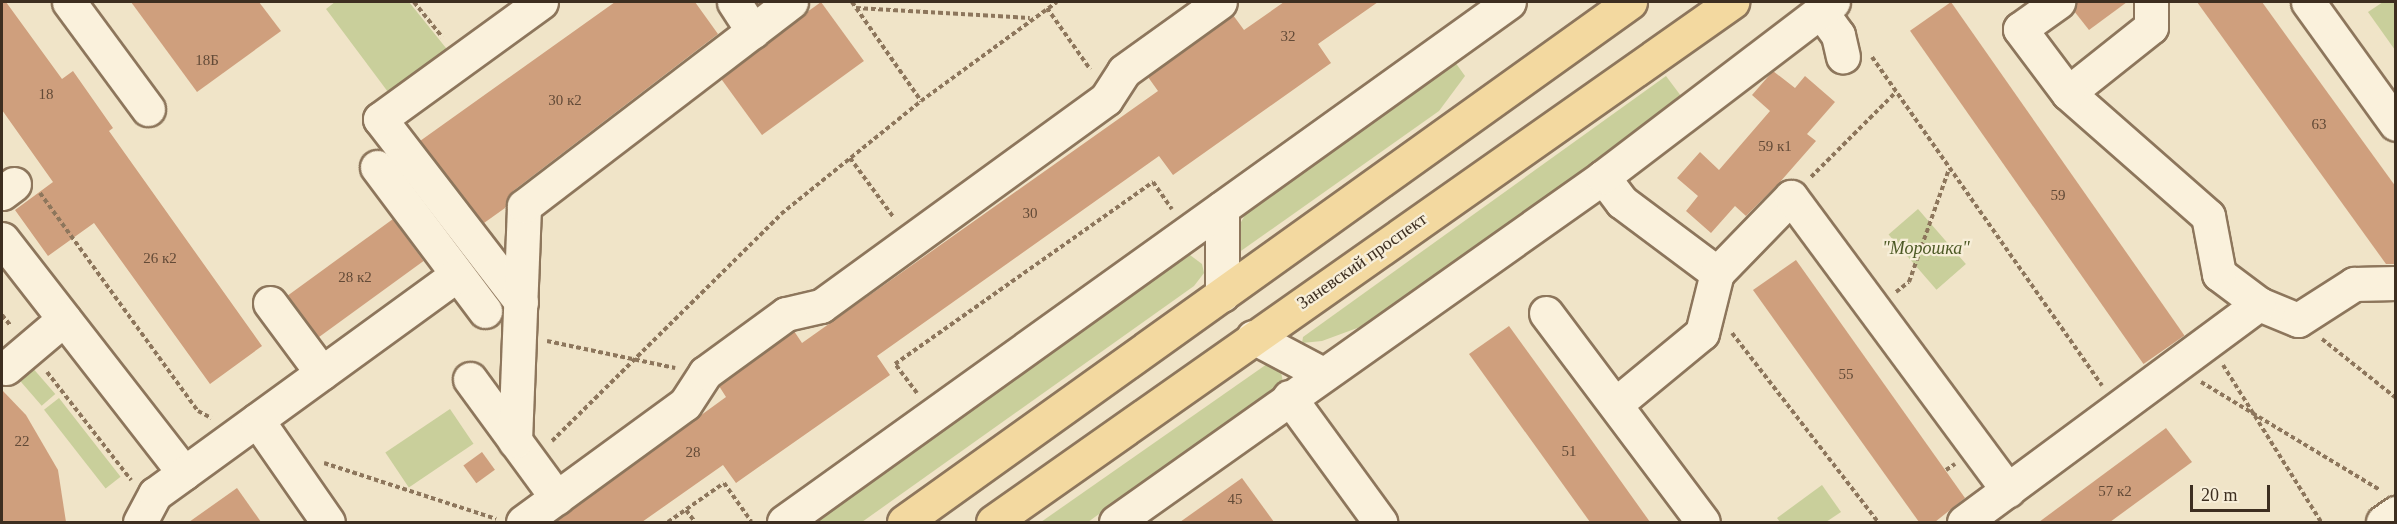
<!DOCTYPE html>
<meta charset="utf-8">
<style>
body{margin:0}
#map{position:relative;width:2397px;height:524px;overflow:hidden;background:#f0e4c8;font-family:"Times New Roman",serif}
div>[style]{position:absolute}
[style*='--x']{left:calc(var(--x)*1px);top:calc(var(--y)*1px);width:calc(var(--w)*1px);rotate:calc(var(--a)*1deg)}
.green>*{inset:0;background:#c9cf9b;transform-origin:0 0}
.building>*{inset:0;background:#cf9f7d;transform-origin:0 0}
.path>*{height:4px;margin-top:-2px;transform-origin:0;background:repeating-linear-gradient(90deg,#8d765c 0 4.5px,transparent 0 7.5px)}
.roads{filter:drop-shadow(2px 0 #8d765c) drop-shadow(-2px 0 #8d765c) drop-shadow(0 2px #8d765c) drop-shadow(0 -2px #8d765c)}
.minor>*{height:33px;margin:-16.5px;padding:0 16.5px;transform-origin:16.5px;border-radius:16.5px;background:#faf1dc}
.major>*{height:33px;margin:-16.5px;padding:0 16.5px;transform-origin:16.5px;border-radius:16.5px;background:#f3d9a0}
span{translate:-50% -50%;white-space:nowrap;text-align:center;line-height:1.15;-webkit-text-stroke:4.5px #f7eed8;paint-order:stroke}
.number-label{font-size:15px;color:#624a37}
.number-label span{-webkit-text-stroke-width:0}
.park-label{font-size:18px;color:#4d5a26;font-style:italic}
.street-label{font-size:18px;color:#3d2e20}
.frame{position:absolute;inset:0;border:3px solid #3d2e20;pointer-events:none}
.scale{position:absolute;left:2190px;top:485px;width:80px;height:27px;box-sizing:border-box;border:3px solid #3d2e20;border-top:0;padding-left:8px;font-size:18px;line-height:21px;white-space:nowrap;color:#3d2e20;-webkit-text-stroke:4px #f7eed8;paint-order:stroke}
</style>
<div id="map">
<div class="green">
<i style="clip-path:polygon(335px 2px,409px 2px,450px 53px,391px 96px,326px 9px)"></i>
<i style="clip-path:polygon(2383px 2px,2395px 2px,2395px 50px,2368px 12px)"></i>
<i style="clip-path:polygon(1455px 62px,1465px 76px,1439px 111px,1238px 253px,1240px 224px,1247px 211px)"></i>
<i style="clip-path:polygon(1666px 76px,1684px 100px,1360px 327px,1322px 341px,1302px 343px,1303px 337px)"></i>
<i style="left:1918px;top:209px;width:73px;height:39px;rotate:49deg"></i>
<i style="clip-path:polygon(1190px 255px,1202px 264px,1204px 273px,1194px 286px,862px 522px,808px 522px)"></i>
<i style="clip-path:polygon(1267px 364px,1280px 367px,1283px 382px,1088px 522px,1041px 522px)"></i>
<i style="left:31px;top:366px;width:37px;height:18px;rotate:49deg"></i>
<i style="left:59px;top:398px;width:100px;height:19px;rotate:52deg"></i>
<i style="left:450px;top:409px;width:42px;height:78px;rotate:56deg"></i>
<i style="clip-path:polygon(1822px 485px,1841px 512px,1826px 522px,1780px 522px,1777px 518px)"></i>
</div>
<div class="building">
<i style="clip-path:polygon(2px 2px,6px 2px,62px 79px,73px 71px,113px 128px,109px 131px,262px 346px,210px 384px,94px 223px,48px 256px,15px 210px,53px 182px,2px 110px)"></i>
<i style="clip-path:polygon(131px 2px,259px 2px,281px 31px,197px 92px)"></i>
<i style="clip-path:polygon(615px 2px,695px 2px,718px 34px,513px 191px,505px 208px,484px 223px,420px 141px)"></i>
<i style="left:821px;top:2px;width:73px;height:126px;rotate:54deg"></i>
<i style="clip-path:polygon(1284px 2px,1378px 2px,1318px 44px,1331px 63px,1173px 175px,1159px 156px,877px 356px,890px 375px,736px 483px,723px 465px,642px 522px,554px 522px,726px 397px,719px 386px,794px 331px,802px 343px,1158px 91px,1148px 77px,1233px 15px,1244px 30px)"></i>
<i style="left:1951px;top:2px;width:407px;height:50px;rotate:55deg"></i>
<i style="clip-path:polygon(2077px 2px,2127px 2px,2089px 30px,2074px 11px)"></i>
<i style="clip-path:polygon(2197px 2px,2262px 2px,2396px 187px,2396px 264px,2386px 264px)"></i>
<i style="clip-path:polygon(1773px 71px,1795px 88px,1805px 76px,1835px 102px,1807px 134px,1816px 141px,1780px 182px,1746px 216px,1735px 206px,1711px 233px,1686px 211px,1698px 196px,1677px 178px,1700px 152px,1719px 170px,1770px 111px,1752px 95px)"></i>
<i style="left:393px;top:219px;width:52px;height:130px;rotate:54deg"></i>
<i style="clip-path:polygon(1796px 260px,1965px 498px,1935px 522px,1919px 522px,1753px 290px)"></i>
<i style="clip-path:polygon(1509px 326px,1575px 417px,1650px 522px,1590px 522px,1469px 354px)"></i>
<i style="clip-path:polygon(2px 390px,26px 415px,58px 470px,66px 522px,2px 522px)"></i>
<i style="clip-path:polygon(2166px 428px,2192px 462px,2110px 522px,2039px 522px)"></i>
<i style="left:482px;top:452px;width:22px;height:23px;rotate:54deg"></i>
<i style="clip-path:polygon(1242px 478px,1274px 522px,1180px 522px)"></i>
<i style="clip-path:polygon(237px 488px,261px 522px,189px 522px)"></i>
</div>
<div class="path">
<i style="--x:414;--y:2;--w:45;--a:51.3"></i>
<i style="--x:852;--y:2;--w:121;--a:55.1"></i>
<i style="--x:856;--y:8;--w:174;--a:3.3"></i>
<i style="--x:1047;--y:8;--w:75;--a:54.8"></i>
<i style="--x:1872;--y:57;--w:401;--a:55"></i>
<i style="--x:850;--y:158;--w:74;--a:53.7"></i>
<i style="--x:1811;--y:177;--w:120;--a:-45"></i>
<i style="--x:40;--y:193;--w:269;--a:54.1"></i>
<i style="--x:198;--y:411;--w:15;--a:28"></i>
<i style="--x:1896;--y:292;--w:16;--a:-38"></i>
<i style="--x:1909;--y:282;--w:120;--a:-70.5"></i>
<i style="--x:2;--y:315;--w:14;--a:51"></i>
<i style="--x:1732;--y:333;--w:239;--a:52.3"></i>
<i style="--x:2322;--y:339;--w:95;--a:38.6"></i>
<i style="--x:547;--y:341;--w:131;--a:11.9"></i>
<i style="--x:2223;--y:365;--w:185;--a:58"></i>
<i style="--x:47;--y:372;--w:137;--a:52.1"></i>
<i style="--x:2201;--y:382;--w:209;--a:31.1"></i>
<i style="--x:917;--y:393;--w:36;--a:-127"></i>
<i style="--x:895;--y:364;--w:316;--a:-35.2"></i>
<i style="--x:1153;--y:182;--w:33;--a:55"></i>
<i style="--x:552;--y:441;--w:322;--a:-44.7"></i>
<i style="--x:781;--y:214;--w:180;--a:-38.9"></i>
<i style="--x:921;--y:101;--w:168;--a:-36.1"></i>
<i style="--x:324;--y:463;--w:181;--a:18"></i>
<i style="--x:1946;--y:470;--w:11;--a:-34"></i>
<i style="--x:686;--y:510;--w:15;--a:53"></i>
<i style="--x:668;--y:522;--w:68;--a:-34.9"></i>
<i style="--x:724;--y:483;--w:47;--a:54.6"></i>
</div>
<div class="roads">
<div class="minor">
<i style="--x:69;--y:2;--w:133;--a:53.6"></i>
<i style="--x:734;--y:2;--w:35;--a:57"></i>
<i style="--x:2308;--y:2;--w:150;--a:54.2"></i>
<i style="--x:1822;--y:13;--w:27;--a:54"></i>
<i style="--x:1838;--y:35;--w:22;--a:77"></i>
<i style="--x:2068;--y:93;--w:106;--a:-38.5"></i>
<i style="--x:2151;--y:27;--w:25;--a:-90"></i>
<i style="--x:377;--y:167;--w:180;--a:53.1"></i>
<i style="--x:1603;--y:177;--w:31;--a:53"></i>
<i style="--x:1622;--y:202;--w:119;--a:36.8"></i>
<i style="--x:1717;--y:273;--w:106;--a:-45.8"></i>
<i style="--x:1791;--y:197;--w:365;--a:53.5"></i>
<i style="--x:2;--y:193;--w:15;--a:-37"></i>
<i style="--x:2;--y:239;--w:296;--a:52.1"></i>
<i style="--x:184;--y:473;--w:337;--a:-36"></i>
<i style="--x:1222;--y:295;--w:87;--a:-90"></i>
<i style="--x:521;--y:302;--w:231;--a:-127.6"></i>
<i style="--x:380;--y:119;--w:199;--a:-36"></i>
<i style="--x:270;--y:303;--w:87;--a:53.4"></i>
<i style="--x:2259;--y:304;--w:42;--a:22.3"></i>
<i style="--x:2298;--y:320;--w:67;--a:-32.7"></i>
<i style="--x:2354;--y:284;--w:42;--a:-1.4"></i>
<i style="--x:1546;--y:313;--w:261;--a:53.1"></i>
<i style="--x:1253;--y:337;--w:79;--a:27.9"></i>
<i style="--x:6;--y:368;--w:76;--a:-40.2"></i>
<i style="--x:470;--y:379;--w:147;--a:53.8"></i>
<i style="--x:1289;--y:397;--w:155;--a:53.9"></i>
<i style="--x:1617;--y:403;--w:110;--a:-39.5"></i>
<i style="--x:1702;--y:333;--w:62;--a:-76"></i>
<i style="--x:257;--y:420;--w:124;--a:55.2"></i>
<i style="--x:515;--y:441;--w:235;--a:-87.8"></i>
<i style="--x:524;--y:206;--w:336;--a:-37.4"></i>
<i style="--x:140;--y:522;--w:32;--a:-62"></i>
<i style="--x:155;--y:494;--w:36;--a:-36"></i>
<i style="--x:523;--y:522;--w:200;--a:-36.1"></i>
<i style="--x:685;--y:404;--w:37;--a:-57"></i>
<i style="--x:705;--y:373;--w:100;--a:-36.1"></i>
<i style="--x:786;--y:314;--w:36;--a:-13"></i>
<i style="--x:821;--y:306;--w:352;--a:-36"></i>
<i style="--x:1106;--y:99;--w:33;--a:-57"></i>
<i style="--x:1124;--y:71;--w:118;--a:-35.7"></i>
<i style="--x:784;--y:522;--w:892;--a:-35.65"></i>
<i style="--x:1116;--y:522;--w:597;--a:-35.31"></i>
<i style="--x:1603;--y:177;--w:289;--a:-37.3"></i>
<i style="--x:1964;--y:522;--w:367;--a:-36.5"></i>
<i style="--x:2259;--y:304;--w:50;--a:-143.1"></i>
<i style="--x:2219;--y:274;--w:59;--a:-100.7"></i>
<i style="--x:2208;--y:216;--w:186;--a:-138.7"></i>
<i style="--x:2068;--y:93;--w:80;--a:-126.9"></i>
<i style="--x:2020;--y:29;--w:47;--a:-35.4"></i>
<i style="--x:2383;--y:522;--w:16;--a:-35"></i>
</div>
<div class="major">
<i style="--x:904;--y:522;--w:893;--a:-35.61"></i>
<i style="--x:993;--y:522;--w:904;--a:-35.13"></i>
</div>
</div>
<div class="number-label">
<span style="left:1288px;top:37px">32</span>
<span style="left:207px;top:61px">18Б</span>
<span style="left:46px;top:95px">18</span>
<span style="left:565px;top:101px">30 к2</span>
<span style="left:2319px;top:125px">63</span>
<span style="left:1775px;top:147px">59 к1</span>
<span style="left:2058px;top:196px">59</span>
<span style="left:1030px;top:214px">30</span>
<span style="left:160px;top:259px">26 к2</span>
<span style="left:355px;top:278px">28 к2</span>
<span style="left:1846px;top:375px">55</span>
<span style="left:22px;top:442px">22</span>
<span style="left:1569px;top:452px">51</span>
<span style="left:693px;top:453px">28</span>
<span style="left:2115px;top:492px">57 к2</span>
<span style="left:1235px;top:500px">45</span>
</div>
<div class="park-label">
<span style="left:1926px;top:248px">"Морошка"</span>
</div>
<div class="street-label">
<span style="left:1362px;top:261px;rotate:-35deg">Заневский проспект</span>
</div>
<div class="frame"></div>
<div class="scale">20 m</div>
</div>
